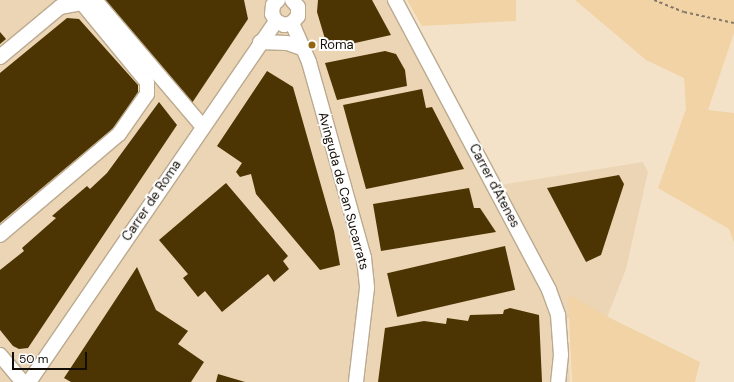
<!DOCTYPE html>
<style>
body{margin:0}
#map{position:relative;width:734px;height:382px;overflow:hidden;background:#f4e2c8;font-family:"DM Sans",sans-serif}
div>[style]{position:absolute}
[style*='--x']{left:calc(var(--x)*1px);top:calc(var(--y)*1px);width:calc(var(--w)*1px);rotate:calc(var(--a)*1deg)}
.built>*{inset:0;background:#ebd5b4}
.green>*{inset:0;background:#f1d3a5}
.building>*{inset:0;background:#4d3403;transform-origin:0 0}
.path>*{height:2px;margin-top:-1px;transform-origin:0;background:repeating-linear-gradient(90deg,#867a69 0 3px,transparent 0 6px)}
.roads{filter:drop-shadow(1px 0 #bbaa90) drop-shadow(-1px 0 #bbaa90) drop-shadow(0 1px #bbaa90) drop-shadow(0 -1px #bbaa90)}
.minor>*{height:14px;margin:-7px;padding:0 7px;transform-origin:7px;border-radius:7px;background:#fff}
.dots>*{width:11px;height:11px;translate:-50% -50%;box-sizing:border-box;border:2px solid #fff;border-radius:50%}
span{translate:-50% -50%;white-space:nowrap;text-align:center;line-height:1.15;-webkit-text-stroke:4px #fff;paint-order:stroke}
.poi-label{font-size:13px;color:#130d05}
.left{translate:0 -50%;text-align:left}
.street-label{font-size:13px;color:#130d05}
.scale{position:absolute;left:12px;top:352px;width:75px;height:18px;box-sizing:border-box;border:2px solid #130d05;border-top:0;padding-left:5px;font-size:12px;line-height:14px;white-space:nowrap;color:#130d05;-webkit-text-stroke:3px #fff;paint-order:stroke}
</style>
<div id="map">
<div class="built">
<i style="clip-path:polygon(0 0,395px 0,494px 186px,643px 162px,648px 172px,626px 269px,603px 328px,567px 318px,570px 382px,0 382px)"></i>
</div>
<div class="green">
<i style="clip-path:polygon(407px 0,516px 0,516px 21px,422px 26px)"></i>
<i style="clip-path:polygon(575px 0,734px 0,734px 33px,708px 110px,734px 113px,734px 243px,729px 229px,658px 188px,686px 109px,684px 78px,646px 60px)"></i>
<i style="clip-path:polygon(568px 294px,608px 317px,700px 362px,695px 382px,572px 382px)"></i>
</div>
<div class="building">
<i style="clip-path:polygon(105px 0,244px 0,248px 19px,192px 103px)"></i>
<i style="clip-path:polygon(318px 0,372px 0,391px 35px,328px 49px,317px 12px)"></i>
<i style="clip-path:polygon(67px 18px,79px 19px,138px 85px,138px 92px,116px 126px,0 223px,0 73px)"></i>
<i style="clip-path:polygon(0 32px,6px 39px,0 44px)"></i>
<i style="clip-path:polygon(385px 51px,396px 54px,405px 70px,407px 86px,337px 100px,325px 63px)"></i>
<i style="clip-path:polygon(267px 71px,293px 87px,334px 231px,340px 265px,320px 270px,256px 194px,251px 174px,240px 177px,236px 172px,242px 163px,217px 146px)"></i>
<i style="clip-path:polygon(422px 89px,426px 108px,432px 107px,464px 169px,366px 189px,343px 105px)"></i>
<i style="clip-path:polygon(159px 102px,177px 125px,28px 348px,19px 349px,13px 346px,0 330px,0 270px,24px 251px,22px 248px,56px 218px,52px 216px,87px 186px,90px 189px,107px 173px)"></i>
<i style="clip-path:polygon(619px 175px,624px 184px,601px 255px,586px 262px,547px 188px)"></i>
<i style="clip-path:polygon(226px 183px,288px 256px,283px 261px,289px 269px,274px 282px,268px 274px,222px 312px,205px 291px,198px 297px,183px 278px,188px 274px,159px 240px)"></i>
<i style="clip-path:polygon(469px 188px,474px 208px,480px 208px,496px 232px,381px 251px,373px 204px)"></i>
<i style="left:505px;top:246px;width:45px;height:121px;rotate:77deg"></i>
<i style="clip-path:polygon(137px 267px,156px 310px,188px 331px,178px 344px,204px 362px,191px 382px,71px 382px,64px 378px)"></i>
<i style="clip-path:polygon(510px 308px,539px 315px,542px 382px,378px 382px,385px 328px,424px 321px,446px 324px,447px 318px,468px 321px,470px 315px,503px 314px,504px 310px)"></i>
<i style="clip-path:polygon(218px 374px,245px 382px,216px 382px)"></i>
</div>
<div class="path">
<i style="--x:654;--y:0;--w:32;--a:22"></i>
<i style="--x:684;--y:12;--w:51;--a:12.4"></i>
</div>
<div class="roads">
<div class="minor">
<i style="--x:95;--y:0;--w:167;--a:49.6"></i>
<i style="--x:278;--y:0;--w:7;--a:135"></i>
<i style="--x:273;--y:5;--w:9;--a:96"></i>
<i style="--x:272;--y:14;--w:8;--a:60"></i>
<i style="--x:276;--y:21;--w:9;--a:27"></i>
<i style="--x:284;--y:25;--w:8;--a:-14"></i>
<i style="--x:292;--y:23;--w:9;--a:-49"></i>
<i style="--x:298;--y:16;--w:9;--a:-90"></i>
<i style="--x:298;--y:7;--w:9;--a:-131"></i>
<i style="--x:395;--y:0;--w:328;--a:62"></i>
<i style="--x:549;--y:290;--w:27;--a:70"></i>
<i style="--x:558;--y:315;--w:40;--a:85.7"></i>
<i style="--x:561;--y:355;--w:27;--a:96"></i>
<i style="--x:292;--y:23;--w:43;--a:66.4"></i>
<i style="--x:309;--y:62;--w:204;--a:74.3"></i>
<i style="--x:364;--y:258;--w:30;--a:84"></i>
<i style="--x:367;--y:288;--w:95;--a:96.7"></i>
<i style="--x:260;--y:42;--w:27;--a:2"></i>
<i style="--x:287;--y:43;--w:18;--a:19"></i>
<i style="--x:0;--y:57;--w:78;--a:-39.8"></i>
<i style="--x:60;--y:7;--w:22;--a:-10"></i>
<i style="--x:82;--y:3;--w:102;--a:50.6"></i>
<i style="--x:147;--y:82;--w:12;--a:90"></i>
<i style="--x:147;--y:94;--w:49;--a:125"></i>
<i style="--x:119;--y:134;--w:156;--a:139.7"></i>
<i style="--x:0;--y:355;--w:35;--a:50"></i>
<i style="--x:29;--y:382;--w:437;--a:-55.6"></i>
</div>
</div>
<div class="dots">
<i style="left:312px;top:45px;background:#91660e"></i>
</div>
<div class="poi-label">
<span class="left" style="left:320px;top:45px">Roma</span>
</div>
<div class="street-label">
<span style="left:494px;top:186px;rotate:62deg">Carrer d'Atenes</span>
<span style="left:343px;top:191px;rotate:75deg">Avinguda de Can Sucarrats</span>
<span style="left:152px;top:201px;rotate:-56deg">Carrer de Roma</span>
</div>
<div class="scale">50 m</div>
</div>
